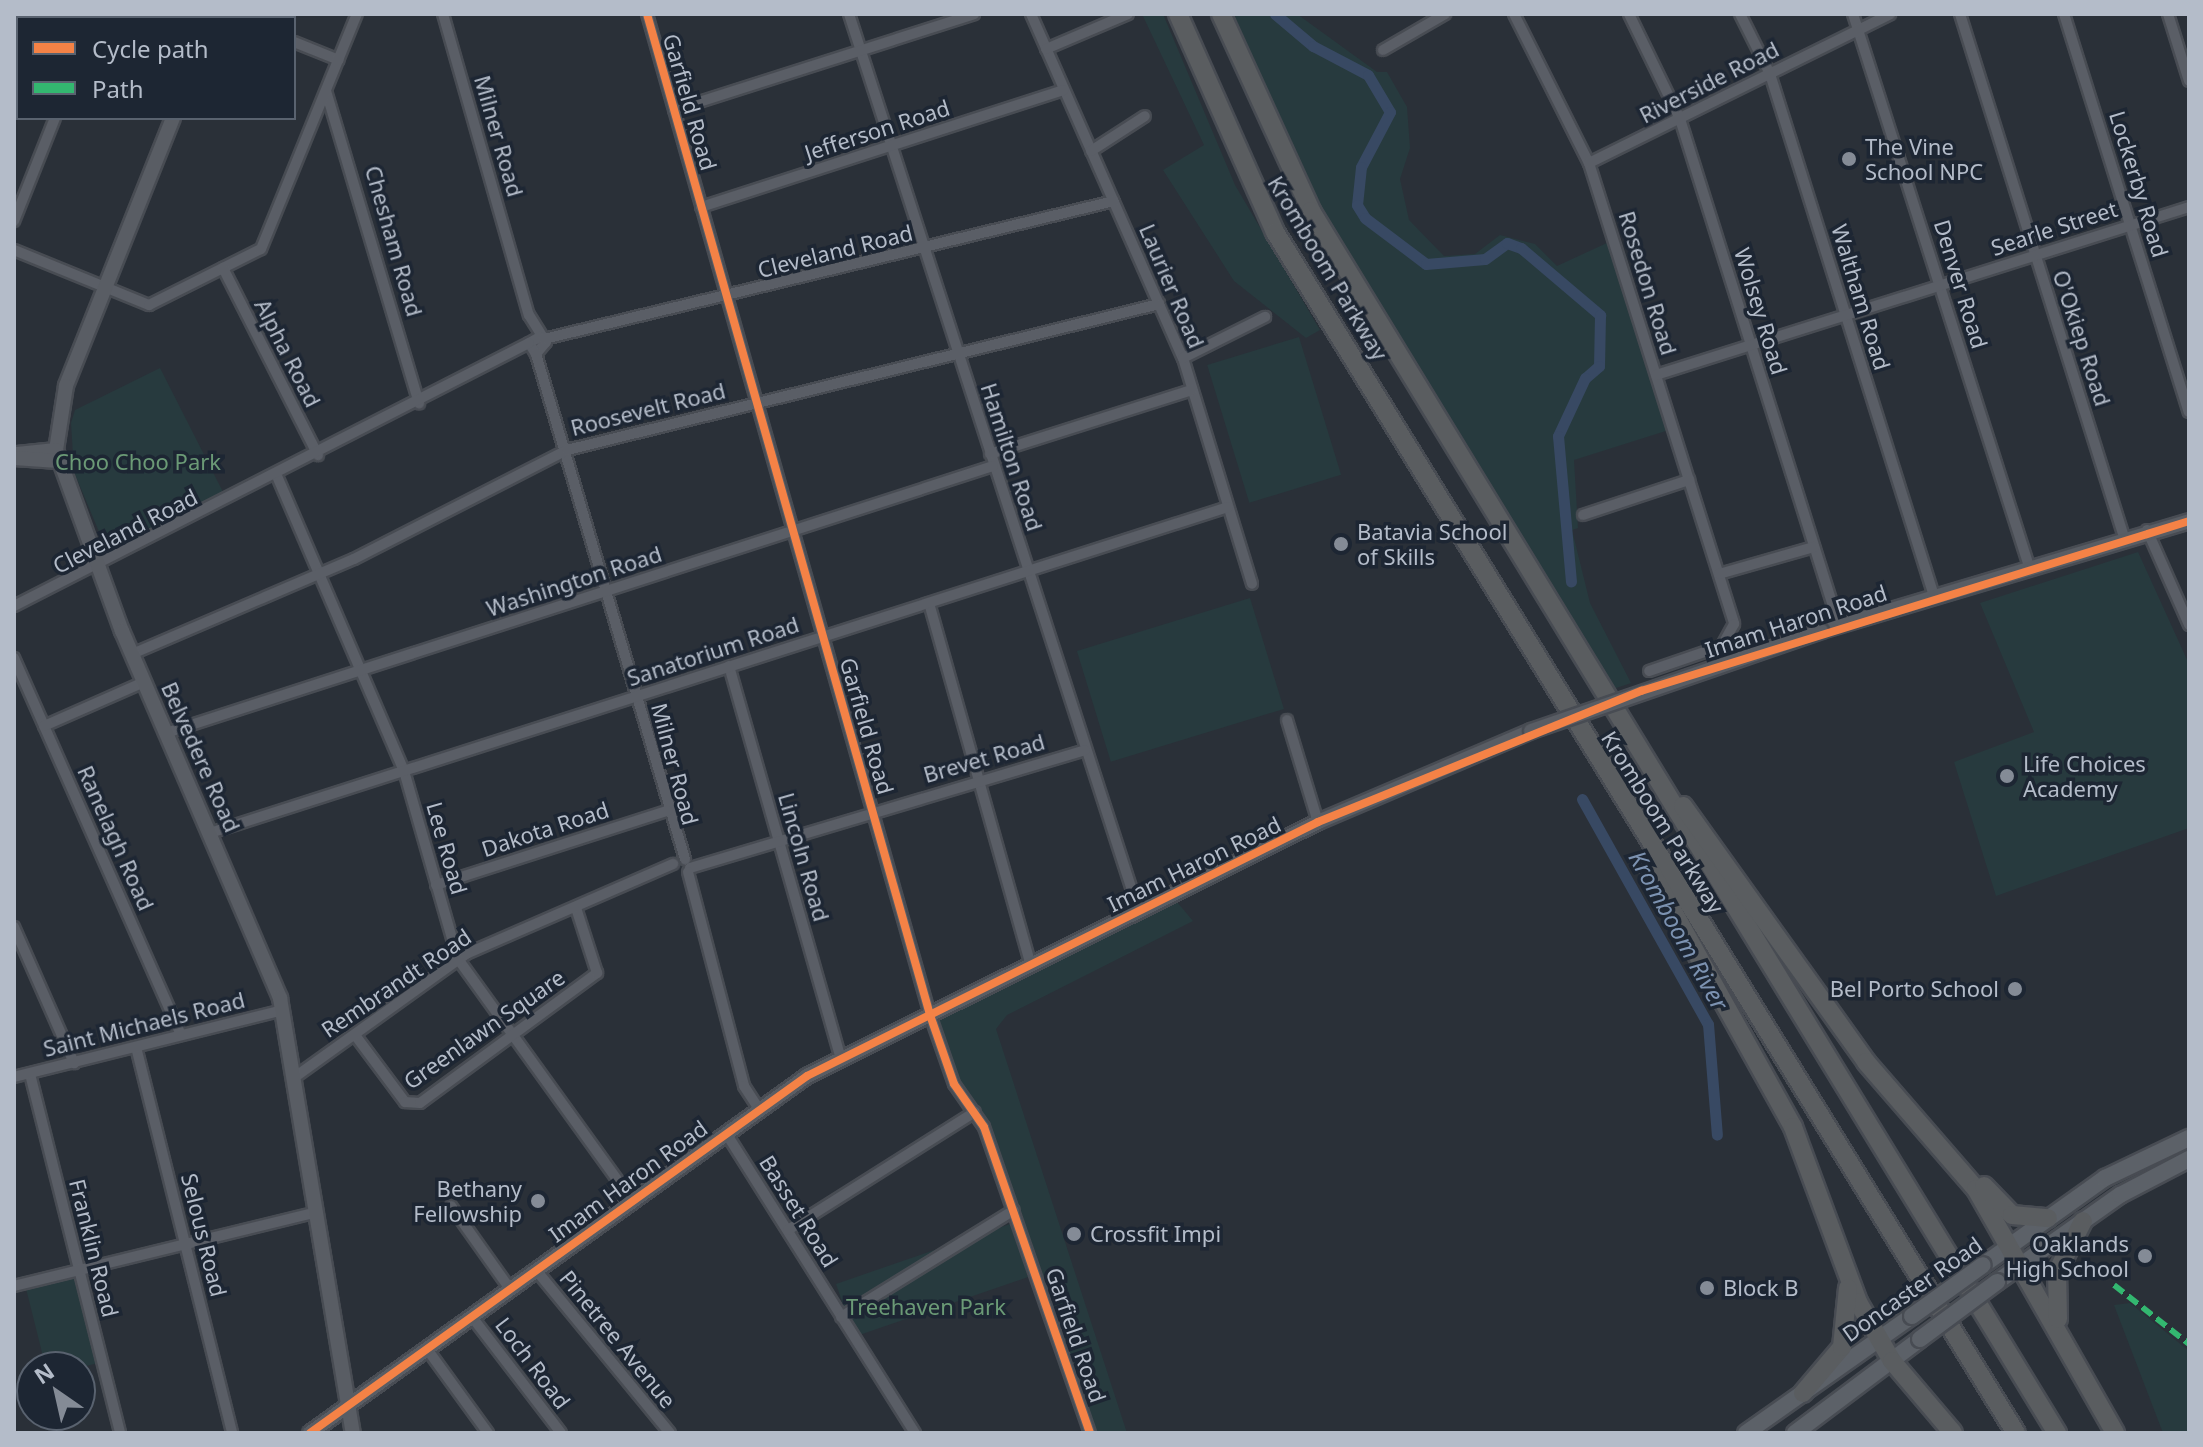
<!DOCTYPE html>
<style>
body{margin:0}
#map{position:relative;width:2203px;height:1447px;overflow:hidden;background:#2a3038;font-family:"Noto Sans",sans-serif}
div>[style]{position:absolute}
[style*='--x']{left:calc(var(--x)*1px);top:calc(var(--y)*1px);width:calc(var(--w)*1px);rotate:calc(var(--a)*1deg)}
.green>*{inset:0;background:#273a3e;transform-origin:0 0}
.canal>*{height:11px;margin:-5.5px;padding:0 5.5px;transform-origin:5.5px;border-radius:5.5px;background:#384963}
.roads{filter:drop-shadow(2px 0 #484c53) drop-shadow(-2px 0 #484c53) drop-shadow(0 2px #484c53) drop-shadow(0 -2px #484c53)}
.street>*{height:10px;margin:-5px;padding:0 5px;transform-origin:5px;border-radius:5px;background:#5a5e66}
.secondary>*{height:14px;margin:-7px;padding:0 7px;transform-origin:7px;border-radius:7px;background:#595d64}
.primary>*{height:16px;margin:-8px;padding:0 8px;transform-origin:8px;border-radius:8px;background:#5c6168}
.highway>*{height:18px;margin:-9px;padding:0 9px;transform-origin:9px;border-radius:9px;background:#5a5d60}
.bridges{filter:drop-shadow(2px 0 #484c53) drop-shadow(-2px 0 #484c53) drop-shadow(0 2px #484c53) drop-shadow(0 -2px #484c53)}
.secondary-bridge>*{height:14px;margin:-7px;padding:0 7px;transform-origin:7px;border-radius:7px;background:#595d64}
.primary-bridge>*{height:16px;margin:-8px;padding:0 8px;transform-origin:8px;border-radius:8px;background:#5c6168}
.quiet>*{height:6px;margin-top:-3px;transform-origin:0;background:repeating-linear-gradient(90deg,#33b770 0 12px,transparent 0 18px)}
.cycleway>*{height:8px;margin:-4px;padding:0 4px;transform-origin:4px;border-radius:4px;background:#f48246}
.dots>*{width:22px;height:22px;translate:-50% -50%;box-sizing:border-box;border:4px solid #1d2633;border-radius:50%}
span{translate:-50% -50%;white-space:nowrap;text-align:center;line-height:1.15;-webkit-text-stroke:7px #1d2633;paint-order:stroke}
.street-label{font-size:22px;color:#b4bcc9}
.poi-label{font-size:22px;color:#b4bcc9}
.left{translate:0 -50%;text-align:left}
.right{translate:-100% -50%;text-align:right}
.park-label{font-size:22px;color:#6b9a76}
.water-label{font-size:24px;color:#7c92b1;font-style:italic}
.frame{position:absolute;inset:0;border:16px solid #b4bcc9;pointer-events:none}
.legend{position:absolute;left:16px;top:16px;width:280px;height:104px;box-sizing:border-box;background:#1d2633;border:2px solid #59626f;margin:0;padding:10px 14px;list-style:none;font-size:24px;color:#b4bcc9}
.legend li{display:flex;align-items:center;gap:16px;height:40px}
.legend b{width:40px;border:2px solid #59626f}
.north{position:absolute;left:16px;top:1351px;width:80px;height:80px;box-sizing:border-box;background:#1d2633;border:2px solid #59626f;border-radius:50%;rotate:326deg;font-size:22px;font-weight:700;line-height:32px;text-align:center;color:#b4bcc9}
.north::after{content:'';display:block;margin:auto;width:28px;height:36px;background:#848b96;clip-path:polygon(50% 0,100% 100%,50% 72%,0 100%)}
</style>
<div id="map">
<div class="green">
<i style="clip-path:polygon(1142px 14px,1163px 14px,1235px 185px,1320px 330px,1306px 338px,1234px 281px,1163px 170px,1204px 145px)"></i>
<i style="clip-path:polygon(1228px 14px,1297px 14px,1377px 72px,1387px 72px,1407px 107px,1410px 148px,1400px 179px,1409px 220px,1444px 256px,1475px 254px,1500px 235px,1535px 244px,1557px 266px,1609px 242px,1669px 430px,1574px 460px,1578px 528px,1572px 530px,1590px 603px,1631px 683px,1613px 689px,1315px 202px)"></i>
<i style="left:1299px;top:337px;width:144px;height:96px;rotate:73deg"></i>
<i style="clip-path:polygon(160px 368px,224px 494px,116px 550px,105px 546px,74px 472px,71px 423px,75px 410px)"></i>
<i style="clip-path:polygon(2138px 552px,2189px 664px,2189px 828px,1996px 896px,1954px 762px,2034px 732px,1980px 603px)"></i>
<i style="left:1250px;top:598px;width:116px;height:181px;rotate:73deg"></i>
<i style="clip-path:polygon(1172px 896px,1193px 921px,1007px 1015px,996px 1029px,1127px 1433px,1090px 1433px,984px 1127px,959px 1093px,930px 1015px)"></i>
<i style="left:1010px;top:1224px;width:56px;height:184px;rotate:71deg"></i>
<i style="left:75px;top:1274px;width:92px;height:51px;rotate:76deg"></i>
<i style="clip-path:polygon(2130px 1303px,2189px 1351px,2189px 1433px,2163px 1433px,2114px 1305px)"></i>
</div>
<div class="canal">
<i style="--x:1275;--y:14;--w:50;--a:40.1"></i>
<i style="--x:1313;--y:46;--w:62;--a:27.8"></i>
<i style="--x:1368;--y:75;--w:43;--a:59.3"></i>
<i style="--x:1390;--y:112;--w:62;--a:117.8"></i>
<i style="--x:1361;--y:167;--w:38;--a:96"></i>
<i style="--x:1357;--y:205;--w:15;--a:58"></i>
<i style="--x:1365;--y:218;--w:76;--a:37"></i>
<i style="--x:1426;--y:264;--w:59;--a:-4.8"></i>
<i style="--x:1485;--y:259;--w:27;--a:-36"></i>
<i style="--x:1507;--y:243;--w:15;--a:20"></i>
<i style="--x:1521;--y:248;--w:104;--a:40.3"></i>
<i style="--x:1600;--y:315;--w:51;--a:91.1"></i>
<i style="--x:1599;--y:366;--w:18;--a:139"></i>
<i style="--x:1585;--y:378;--w:64;--a:115"></i>
<i style="--x:1558;--y:436;--w:146;--a:84.9"></i>
<i style="--x:1582;--y:799;--w:258;--a:60.8"></i>
<i style="--x:1708;--y:1024;--w:111;--a:85.4"></i>
</div>
<div class="roads">
<div class="street">
<i style="--x:225;--y:14;--w:11;--a:22"></i>
<i style="--x:443;--y:14;--w:313;--a:74.1"></i>
<i style="--x:529;--y:315;--w:32;--a:58"></i>
<i style="--x:546;--y:342;--w:16;--a:130"></i>
<i style="--x:536;--y:354;--w:13;--a:-122"></i>
<i style="--x:529;--y:343;--w:13;--a:-29"></i>
<i style="--x:647;--y:14;--w:1040;--a:74.21"></i>
<i style="--x:930;--y:1015;--w:73;--a:70.8"></i>
<i style="--x:954;--y:1084;--w:52;--a:55.1"></i>
<i style="--x:984;--y:1127;--w:324;--a:70.9"></i>
<i style="--x:849;--y:14;--w:944;--a:72.1"></i>
<i style="--x:1031;--y:14;--w:376;--a:66.2"></i>
<i style="--x:1183;--y:358;--w:236;--a:73"></i>
<i style="--x:1514;--y:14;--w:167;--a:63.3"></i>
<i style="--x:1589;--y:163;--w:483;--a:72.5"></i>
<i style="--x:1734;--y:624;--w:25;--a:119"></i>
<i style="--x:1722;--y:646;--w:77;--a:161.1"></i>
<i style="--x:1629;--y:14;--w:117;--a:64.1"></i>
<i style="--x:1680;--y:119;--w:530;--a:72.56"></i>
<i style="--x:1740;--y:14;--w:67;--a:63.4"></i>
<i style="--x:1770;--y:74;--w:547;--a:72.56"></i>
<i style="--x:1853;--y:14;--w:579;--a:72.32"></i>
<i style="--x:1960;--y:14;--w:548;--a:72.59"></i>
<i style="--x:2064;--y:14;--w:417;--a:72.6"></i>
<i style="--x:2168;--y:14;--w:70;--a:72.6"></i>
<i style="--x:95;--y:18;--w:4;--a:-63"></i>
<i style="--x:294;--y:42;--w:48;--a:21.8"></i>
<i style="--x:1046;--y:49;--w:89;--a:-23.1"></i>
<i style="--x:1383;--y:50;--w:72;--a:-30.1"></i>
<i style="--x:326;--y:91;--w:326;--a:73.4"></i>
<i style="--x:674;--y:110;--w:315;--a:-17.7"></i>
<i style="--x:1091;--y:151;--w:64;--a:-32.9"></i>
<i style="--x:1589;--y:163;--w:336;--a:-26.3"></i>
<i style="--x:701;--y:207;--w:381;--a:-17.9"></i>
<i style="--x:14;--y:221;--w:111;--a:-68.3"></i>
<i style="--x:14;--y:250;--w:146;--a:22.2"></i>
<i style="--x:149;--y:305;--w:125;--a:-26.6"></i>
<i style="--x:261;--y:249;--w:254;--a:-67.8"></i>
<i style="--x:223;--y:268;--w:210;--a:63.1"></i>
<i style="--x:544;--y:339;--w:586;--a:-13.61"></i>
<i style="--x:536;--y:354;--w:527;--a:73.56"></i>
<i style="--x:1183;--y:358;--w:92;--a:-26.6"></i>
<i style="--x:1656;--y:375;--w:559;--a:-17.49"></i>
<i style="--x:990;--y:454;--w:212;--a:-17.6"></i>
<i style="--x:277;--y:476;--w:321;--a:66.7"></i>
<i style="--x:404;--y:771;--w:196;--a:74"></i>
<i style="--x:458;--y:959;--w:297;--a:54.2"></i>
<i style="--x:1583;--y:515;--w:112;--a:-18.3"></i>
<i style="--x:2147;--y:530;--w:104;--a:66.1"></i>
<i style="--x:1719;--y:574;--w:99;--a:-15.9"></i>
<i style="--x:929;--y:603;--w:376;--a:74.3"></i>
<i style="--x:14;--y:606;--w:578;--a:-27.05"></i>
<i style="--x:132;--y:654;--w:241;--a:-23.2"></i>
<i style="--x:354;--y:559;--w:239;--a:-27.1"></i>
<i style="--x:567;--y:450;--w:610;--a:-13.85"></i>
<i style="--x:14;--y:658;--w:412;--a:66.1"></i>
<i style="--x:729;--y:666;--w:409;--a:74.1"></i>
<i style="--x:1287;--y:720;--w:107;--a:73.1"></i>
<i style="--x:44;--y:726;--w:109;--a:-23.7"></i>
<i style="--x:166;--y:733;--w:869;--a:-17.89"></i>
<i style="--x:210;--y:833;--w:1069;--a:-17.76"></i>
<i style="--x:690;--y:868;--w:412;--a:-16.6"></i>
<i style="--x:688;--y:872;--w:221;--a:75.3"></i>
<i style="--x:744;--y:1086;--w:27;--a:57"></i>
<i style="--x:436;--y:885;--w:243;--a:-17.8"></i>
<i style="--x:14;--y:927;--w:149;--a:66.2"></i>
<i style="--x:355;--y:1035;--w:84;--a:53.3"></i>
<i style="--x:405;--y:1102;--w:15;--a:4"></i>
<i style="--x:420;--y:1103;--w:220;--a:-36.3"></i>
<i style="--x:597;--y:973;--w:68;--a:-107.9"></i>
<i style="--x:136;--y:1047;--w:398;--a:76"></i>
<i style="--x:30;--y:1074;--w:370;--a:75.9"></i>
<i style="--x:14;--y:1077;--w:277;--a:-14"></i>
<i style="--x:295;--y:1077;--w:211;--a:-35.7"></i>
<i style="--x:466;--y:954;--w:226;--a:-23.5"></i>
<i style="--x:726;--y:1133;--w:355;--a:57.8"></i>
<i style="--x:451;--y:1206;--w:102;--a:54.6"></i>
<i style="--x:788;--y:1230;--w:221;--a:-32.3"></i>
<i style="--x:536;--y:1270;--w:211;--a:50.6"></i>
<i style="--x:14;--y:1286;--w:312;--a:-13.7"></i>
<i style="--x:472;--y:1317;--w:146;--a:52.5"></i>
<i style="--x:841;--y:1317;--w:203;--a:-31.7"></i>
<i style="--x:427;--y:1349;--w:104;--a:54"></i>
</div>
<div class="secondary">
<i style="--x:212;--y:18;--w:4;--a:-63"></i>
<i style="--x:173;--y:118;--w:289;--a:111.8"></i>
<i style="--x:66;--y:386;--w:65;--a:98.9"></i>
<i style="--x:56;--y:450;--w:193;--a:70"></i>
<i style="--x:122;--y:631;--w:400;--a:66.7"></i>
<i style="--x:280;--y:998;--w:441;--a:80.5"></i>
<i style="--x:17;--y:454;--w:39;--a:-6"></i>
<i style="--x:14;--y:458;--w:44;--a:3.9"></i>
<i style="--x:1821;--y:631;--w:384;--a:-16.6"></i>
<i style="--x:310;--y:1433;--w:612;--a:-35.69"></i>
<i style="--x:807;--y:1076;--w:571;--a:-26.43"></i>
<i style="--x:1318;--y:822;--w:232;--a:-23.1"></i>
</div>
<div class="primary">
<i style="--x:1983;--y:1265;--w:150;--a:-35.5"></i>
<i style="--x:2105;--y:1178;--w:93;--a:-25.5"></i>
<i style="--x:1997;--y:1282;--w:151;--a:-35.3"></i>
<i style="--x:2120;--y:1195;--w:78;--a:-27.6"></i>
<i style="--x:1746;--y:1433;--w:203;--a:-35.2"></i>
<i style="--x:1795;--y:1433;--w:156;--a:-36.9"></i>
</div>
<div class="highway">
<i style="--x:1178;--y:14;--w:239;--a:66"></i>
<i style="--x:1275;--y:232;--w:1411;--a:58.33"></i>
<i style="--x:1221;--y:14;--w:217;--a:65.4"></i>
<i style="--x:1311;--y:211;--w:1432;--a:58.6"></i>
<i style="--x:1683;--y:806;--w:315;--a:54.4"></i>
<i style="--x:1866;--y:1062;--w:168;--a:49.1"></i>
<i style="--x:1976;--y:1189;--w:281;--a:60.3"></i>
<i style="--x:1645;--y:861;--w:304;--a:60.9"></i>
<i style="--x:1793;--y:1127;--w:187;--a:69.6"></i>
<i style="--x:1858;--y:1302;--w:68;--a:60"></i>
<i style="--x:1892;--y:1361;--w:94;--a:49.7"></i>
<i style="--x:1984;--y:1186;--w:40;--a:46"></i>
<i style="--x:2012;--y:1215;--w:36;--a:5"></i>
<i style="--x:2058;--y:1319;--w:47;--a:-91.2"></i>
<i style="--x:2057;--y:1272;--w:57;--a:-63"></i>
<i style="--x:1803;--y:1393;--w:60;--a:-49.7"></i>
<i style="--x:1842;--y:1347;--w:59;--a:-84.2"></i>
</div>
</div>
<div class="bridges">
<div class="secondary-bridge">
<i style="--x:1531;--y:731;--w:307;--a:-19"></i>
</div>
<div class="primary-bridge">
<i style="--x:1912;--y:1316;--w:87;--a:-35.7"></i>
<i style="--x:1920;--y:1339;--w:96;--a:-36.5"></i>
</div>
</div>
<div class="quiet">
<i style="--x:2114;--y:1285;--w:95;--a:38.2"></i>
</div>
<div class="cycleway">
<i style="--x:647;--y:14;--w:1040;--a:74.21"></i>
<i style="--x:930;--y:1015;--w:73;--a:70.8"></i>
<i style="--x:954;--y:1084;--w:52;--a:55.1"></i>
<i style="--x:984;--y:1127;--w:324;--a:70.9"></i>
<i style="--x:310;--y:1433;--w:612;--a:-35.69"></i>
<i style="--x:807;--y:1076;--w:571;--a:-26.43"></i>
<i style="--x:1318;--y:822;--w:349;--a:-22.1"></i>
<i style="--x:1641;--y:691;--w:574;--a:-17.23"></i>
</div>
<div class="dots">
<i style="left:1849px;top:159px;background:#848b96"></i>
<i style="left:1341px;top:544px;background:#848b96"></i>
<i style="left:2007px;top:776px;background:#848b96"></i>
<i style="left:2015px;top:989px;background:#848b96"></i>
<i style="left:538px;top:1201px;background:#848b96"></i>
<i style="left:1074px;top:1234px;background:#848b96"></i>
<i style="left:2145px;top:1256px;background:#848b96"></i>
<i style="left:1707px;top:1288px;background:#848b96"></i>
</div>
<div class="street-label">
<span style="left:1709px;top:82px;rotate:-27deg">Riverside Road</span>
<span style="left:690px;top:102px;rotate:74deg">Garfield Road</span>
<span style="left:877px;top:130px;rotate:-18deg">Jefferson Road</span>
<span style="left:499px;top:136px;rotate:74deg">Milner Road</span>
<span style="left:2139px;top:184px;rotate:73deg">Lockerby Road</span>
<span style="left:2054px;top:228px;rotate:-18deg">Searle Street</span>
<span style="left:394px;top:241px;rotate:74deg">Chesham Road</span>
<span style="left:835px;top:251px;rotate:-14deg">Cleveland Road</span>
<span style="left:1328px;top:268px;rotate:59deg">Kromboom Parkway</span>
<span style="left:1648px;top:283px;rotate:73deg">Rosedon Road</span>
<span style="left:1961px;top:284px;rotate:73deg">Denver Road</span>
<span style="left:1172px;top:286px;rotate:67deg">Laurier Road</span>
<span style="left:1861px;top:297px;rotate:73deg">Waltham Road</span>
<span style="left:1761px;top:311px;rotate:73deg">Wolsey Road</span>
<span style="left:2082px;top:338px;rotate:72deg">O'Okiep Road</span>
<span style="left:288px;top:353px;rotate:63deg">Alpha Road</span>
<span style="left:648px;top:409px;rotate:-14deg">Roosevelt Road</span>
<span style="left:1012px;top:457px;rotate:72deg">Hamilton Road</span>
<span style="left:125px;top:531px;rotate:-27deg">Cleveland Road</span>
<span style="left:574px;top:581px;rotate:-18deg">Washington Road</span>
<span style="left:1796px;top:621px;rotate:-18deg">Imam Haron Road</span>
<span style="left:713px;top:651px;rotate:-18deg">Sanatorium Road</span>
<span style="left:867px;top:726px;rotate:74deg">Garfield Road</span>
<span style="left:201px;top:757px;rotate:66deg">Belvedere Road</span>
<span style="left:984px;top:758px;rotate:-16deg">Brevet Road</span>
<span style="left:675px;top:764px;rotate:75deg">Milner Road</span>
<span style="left:1663px;top:822px;rotate:58deg">Kromboom Parkway</span>
<span style="left:545px;top:829px;rotate:-18deg">Dakota Road</span>
<span style="left:116px;top:838px;rotate:66deg">Ranelagh Road</span>
<span style="left:447px;top:848px;rotate:74deg">Lee Road</span>
<span style="left:804px;top:857px;rotate:74deg">Lincoln Road</span>
<span style="left:1194px;top:864px;rotate:-26deg">Imam Haron Road</span>
<span style="left:396px;top:983px;rotate:-34deg">Rembrandt Road</span>
<span style="left:144px;top:1024px;rotate:-14deg">Saint Michaels Road</span>
<span style="left:484px;top:1029px;rotate:-35deg">Greenlawn Square</span>
<span style="left:628px;top:1181px;rotate:-36deg">Imam Haron Road</span>
<span style="left:799px;top:1211px;rotate:58deg">Basset Road</span>
<span style="left:204px;top:1235px;rotate:76deg">Selous Road</span>
<span style="left:94px;top:1248px;rotate:76deg">Franklin Road</span>
<span style="left:1912px;top:1289px;rotate:-35deg">Doncaster Road</span>
<span style="left:1076px;top:1335px;rotate:71deg">Garfield Road</span>
<span style="left:618px;top:1339px;rotate:51deg">Pinetree Avenue</span>
<span style="left:533px;top:1363px;rotate:53deg">Loch Road</span>
</div>
<div class="poi-label">
<span class="left" style="left:1865px;top:159px">The Vine<br>School NPC</span>
<span class="left" style="left:1357px;top:544px">Batavia School<br>of Skills</span>
<span class="left" style="left:2023px;top:776px">Life Choices<br>Academy</span>
<span class="right" style="left:1999px;top:989px">Bel Porto School</span>
<span class="right" style="left:522px;top:1201px">Bethany<br>Fellowship</span>
<span class="left" style="left:1090px;top:1234px">Crossfit Impi</span>
<span class="right" style="left:2129px;top:1256px">Oaklands<br>High School</span>
<span class="left" style="left:1723px;top:1288px">Block B</span>
</div>
<div class="park-label">
<span style="left:138px;top:462px">Choo Choo Park</span>
<span style="left:926px;top:1307px">Treehaven Park</span>
</div>
<div class="water-label">
<span style="left:1679px;top:930px;rotate:61deg">Kromboom River</span>
</div>
<div class="frame"></div>
<ul class="legend">
<li><b style="height:10px;background:#f48246"></b>Cycle path</li>
<li><b style="height:10px;background:#33b770"></b>Path</li>
</ul>
<div class="north">N</div>
</div>
